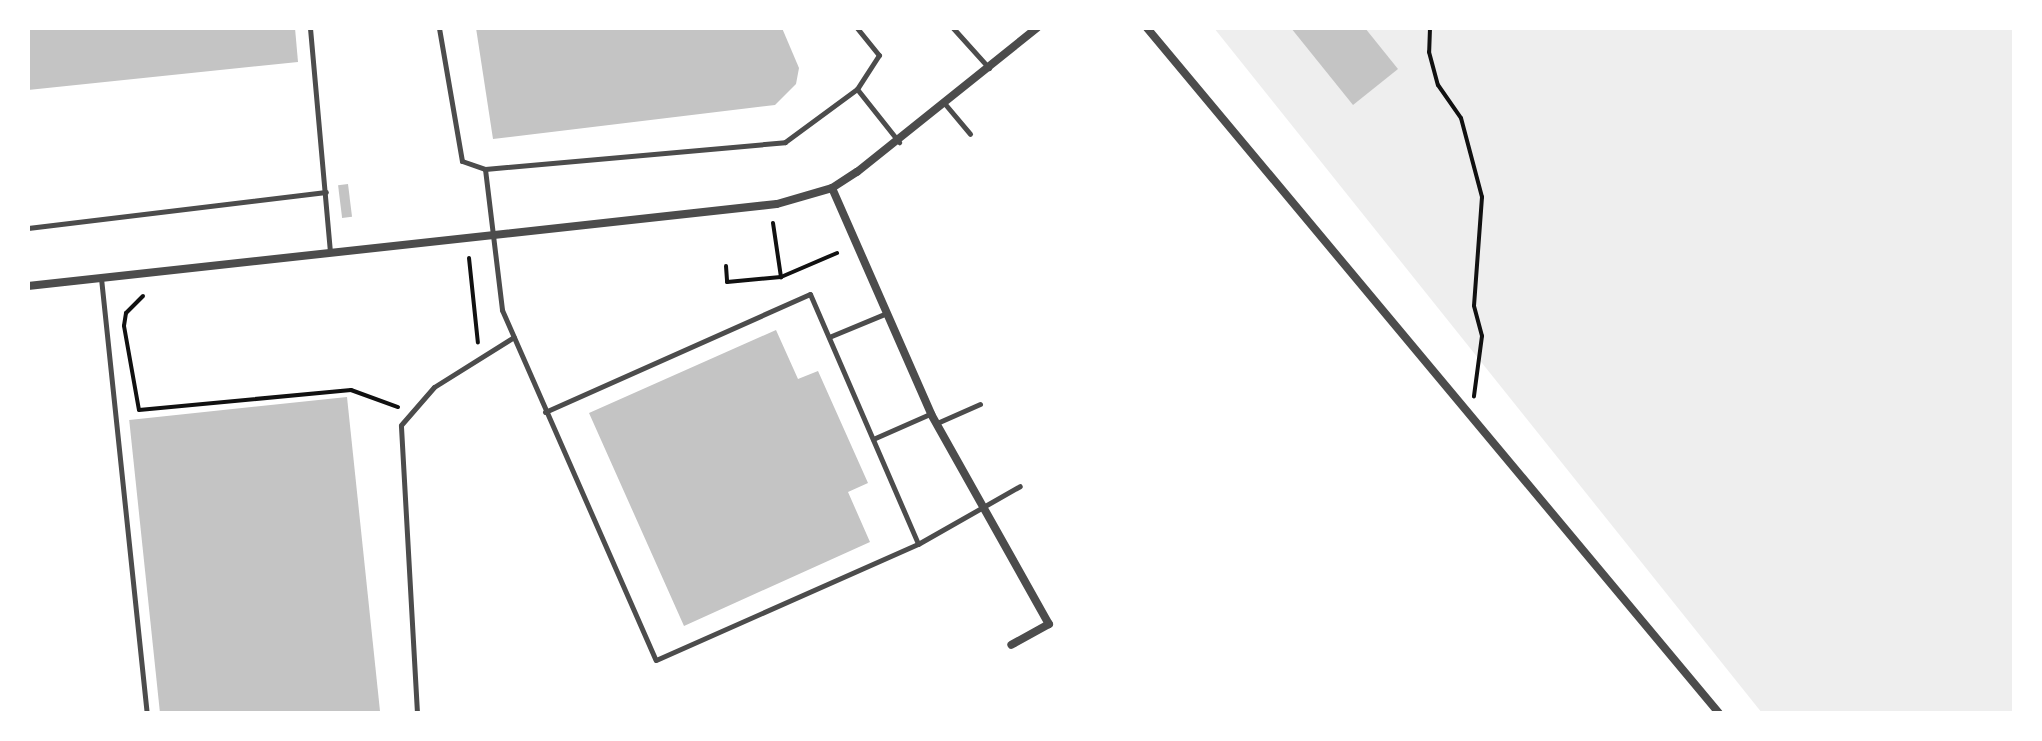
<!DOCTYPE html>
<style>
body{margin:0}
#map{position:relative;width:2042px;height:741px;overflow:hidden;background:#fff;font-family:Literata,serif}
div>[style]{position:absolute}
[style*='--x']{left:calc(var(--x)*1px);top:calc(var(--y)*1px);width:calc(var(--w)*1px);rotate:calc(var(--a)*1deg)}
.green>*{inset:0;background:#eee}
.building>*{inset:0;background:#c4c4c4;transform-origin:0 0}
.path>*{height:4px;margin:-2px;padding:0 2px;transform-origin:2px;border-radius:2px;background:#111}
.service>*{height:5px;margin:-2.5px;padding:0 2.5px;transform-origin:2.5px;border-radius:2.5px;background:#4c4c4c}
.minor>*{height:8px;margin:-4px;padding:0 4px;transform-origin:4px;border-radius:4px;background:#4c4c4c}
span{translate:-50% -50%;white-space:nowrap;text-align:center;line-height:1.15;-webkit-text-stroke:7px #fff;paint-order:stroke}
.frame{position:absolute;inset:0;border:30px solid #fff;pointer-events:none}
</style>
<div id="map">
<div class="green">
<i style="clip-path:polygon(1214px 28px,2014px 28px,2014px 713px,1762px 713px)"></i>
</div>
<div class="building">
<i style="clip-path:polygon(28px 28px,295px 28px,298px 62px,28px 90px)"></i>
<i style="clip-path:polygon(476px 28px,782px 28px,799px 68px,796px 84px,775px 105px,493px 139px)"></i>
<i style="clip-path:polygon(1291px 28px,1365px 28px,1398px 69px,1353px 105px)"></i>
<i style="left:348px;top:184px;width:33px;height:10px;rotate:83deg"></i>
<i style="clip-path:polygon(776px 330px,798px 379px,818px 371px,868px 483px,848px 492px,870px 542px,684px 626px,589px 413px)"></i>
<i style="left:347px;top:397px;width:318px;height:219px;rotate:84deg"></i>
</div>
<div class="path">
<i style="--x:1430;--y:28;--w:24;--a:92"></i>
<i style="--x:1429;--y:52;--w:34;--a:75"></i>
<i style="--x:1438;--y:85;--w:40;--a:55.1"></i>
<i style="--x:1461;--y:118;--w:82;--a:75.1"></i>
<i style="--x:1482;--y:197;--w:109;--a:94.2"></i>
<i style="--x:1474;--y:306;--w:31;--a:75"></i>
<i style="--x:1482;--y:336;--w:61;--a:97.6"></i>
<i style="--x:773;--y:223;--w:55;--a:81.6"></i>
<i style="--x:469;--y:258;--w:85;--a:84"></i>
<i style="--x:726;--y:266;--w:16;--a:86"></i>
<i style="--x:727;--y:282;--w:54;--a:-5.3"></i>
<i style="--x:781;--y:277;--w:61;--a:-23.2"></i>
<i style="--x:143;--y:296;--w:24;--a:135"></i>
<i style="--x:126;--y:313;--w:13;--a:99"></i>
<i style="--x:124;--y:326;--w:85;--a:79.9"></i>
<i style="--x:139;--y:410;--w:213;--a:-5.4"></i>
<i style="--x:351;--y:390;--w:50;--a:19.9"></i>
</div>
<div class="service">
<i style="--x:310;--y:28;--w:225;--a:84.9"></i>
<i style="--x:439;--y:28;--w:135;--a:80.2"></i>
<i style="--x:462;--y:161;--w:24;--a:19"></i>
<i style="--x:485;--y:169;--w:142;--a:83.1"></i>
<i style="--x:502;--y:310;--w:382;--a:66.3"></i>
<i style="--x:656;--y:660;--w:287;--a:-23.9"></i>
<i style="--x:918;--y:544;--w:117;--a:-29.6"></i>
<i style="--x:857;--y:28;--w:35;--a:51"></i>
<i style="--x:879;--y:55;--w:40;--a:122.9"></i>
<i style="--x:857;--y:89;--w:68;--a:51.6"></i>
<i style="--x:953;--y:28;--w:54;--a:48"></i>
<i style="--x:945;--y:104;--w:39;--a:50"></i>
<i style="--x:485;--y:169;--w:301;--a:-5.1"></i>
<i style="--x:785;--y:142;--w:89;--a:-36.4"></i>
<i style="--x:28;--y:228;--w:300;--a:-6.9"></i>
<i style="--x:101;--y:278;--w:437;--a:84"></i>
<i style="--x:829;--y:337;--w:63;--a:-22.5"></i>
<i style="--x:545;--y:412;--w:290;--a:-24"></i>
<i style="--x:810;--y:294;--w:272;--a:66.6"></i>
<i style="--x:937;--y:423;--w:47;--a:-23.8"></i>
<i style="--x:873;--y:439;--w:62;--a:-23.7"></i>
<i style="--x:417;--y:713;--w:288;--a:-93.2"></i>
<i style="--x:401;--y:425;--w:50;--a:-49"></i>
<i style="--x:434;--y:387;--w:94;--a:-32"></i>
</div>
<div class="minor">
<i style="--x:1147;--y:28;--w:892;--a:50.14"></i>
<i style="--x:832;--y:188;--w:247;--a:66.3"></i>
<i style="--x:931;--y:414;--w:241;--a:60.7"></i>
<i style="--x:1049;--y:624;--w:43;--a:151.1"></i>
<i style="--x:28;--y:286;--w:753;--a:-6.25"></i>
<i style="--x:777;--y:204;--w:57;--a:-16.2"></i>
<i style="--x:832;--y:188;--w:30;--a:-33"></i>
<i style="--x:857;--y:172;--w:231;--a:-38.7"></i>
</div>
<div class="frame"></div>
</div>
